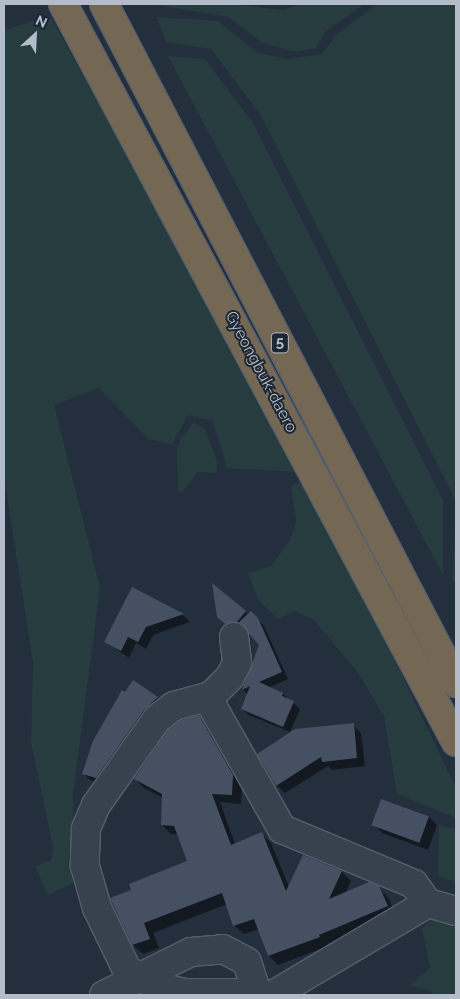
<!DOCTYPE html>
<style>
body{margin:0}
#map{position:relative;width:460px;height:999px;overflow:hidden;background:#242f3e;font-family:Raleway,sans-serif}
div>[style]{position:absolute}
[style*='--x']{left:calc(var(--x)*1px);top:calc(var(--y)*1px);width:calc(var(--w)*1px);rotate:calc(var(--a)*1deg)}
.green>*{inset:0;background:#263c3f}
.shadow>*{inset:0;background:#0007}
.building>*{inset:0;background:#455162;transform-origin:0 0}
.roads{filter:drop-shadow(1px 0 #565f6c) drop-shadow(-1px 0 #565f6c) drop-shadow(0 1px #565f6c) drop-shadow(0 -1px #565f6c)}
.minor>*{height:28px;margin:-14px;padding:0 14px;transform-origin:14px;border-radius:14px;background:#38414e}
.highway>*{height:28px;margin:-14px;padding:0 14px;transform-origin:14px;border-radius:14px;background:#746855}
span{translate:-50% -50%;white-space:nowrap;text-align:center;line-height:1.15;-webkit-text-stroke:4px #1d2633;paint-order:stroke}
.shield-label span{padding:1px 4px;background:#1d2633;border:1px solid;border-radius:4px;-webkit-text-stroke-width:0}
.shield-label{font-size:15px;color:#b4bcc9;font-weight:700}
.street-label{font-size:16px;color:#b4bcc9}
.frame{position:absolute;inset:0;border:5px solid #b4bcc9;pointer-events:none}
.north{position:absolute;left:10px;top:10px;width:50px;height:50px;-webkit-text-stroke:4px #1d2633;paint-order:stroke;rotate:25deg;font-size:14px;font-weight:700;line-height:20px;text-align:center;color:#b4bcc9}
.north::after{content:'';display:block;margin:auto;width:18px;height:22px;background:#b4bcc9;clip-path:polygon(50% 0,100% 100%,50% 72%,0 100%)}
</style>
<div id="map">
<div class="green">
<i style="clip-path:polygon(151px 4px,226px 4px,284px 10px,301px 4px,364px 4px,326px 31px,316px 48px,295px 52px,262px 43px,229px 17px)"></i>
<i style="clip-path:polygon(378px 4px,456px 4px,456px 586px,453px 580px,456px 501px,260px 114px,211px 49px,166px 42px,156px 17px,218px 21px,258px 53px,289px 59px,322px 54px,337px 34px)"></i>
<i style="clip-path:polygon(50px 16px,164px 221px,297px 472px,227px 468px,213px 421px,188px 415px,172px 444px,148px 439px,99px 388px,54px 405px,100px 588px,73px 794px,76px 881px,48px 895px,35px 866px,51px 860px,53px 847px,31px 742px,33px 662px,4px 477px,4px 30px)"></i>
<i style="clip-path:polygon(168px 56px,205px 59px,253px 123px,443px 500px,443px 575px)"></i>
<i style="clip-path:polygon(194px 422px,205px 429px,217px 461px,217px 473px,198px 472px,182px 492px,178px 492px,177px 450px,181px 438px)"></i>
<i style="clip-path:polygon(298px 482px,305px 488px,360px 588px,456px 788px,456px 818px,397px 794px,384px 716px,358px 673px,314px 620px,296px 611px,278px 619px,258px 600px,248px 573px,271px 566px,290px 540px,296px 522px,291px 486px)"></i>
<i style="clip-path:polygon(439px 825px,456px 829px,456px 882px,438px 876px)"></i>
<i style="clip-path:polygon(434px 918px,456px 926px,456px 995px,434px 995px,431px 991px,410px 985px,430px 968px,422px 928px)"></i>
</div>
<div class="shadow">
<i style="clip-path:polygon(132px 589px,183px 615px,190px 622px,153px 635px,146px 649px,136px 643px,129px 658px,105px 641px)"></i>
<i style="clip-path:polygon(245px 612px,248px 615px,251px 612px,264px 626px,288px 679px,268px 688px,283px 694px,300px 709px,290px 732px,249px 715px,242px 709px,248px 694px,243px 690px,260px 645px,242px 624px,230px 628px,222px 621px)"></i>
<i style="clip-path:polygon(133px 682px,165px 705px,104px 785px,91px 781px,83px 773px)"></i>
<i style="clip-path:polygon(199px 717px,208px 726px,242px 786px,241px 804px,220px 802px,235px 844px,262px 834px,271px 843px,289px 887px,303px 856px,342px 872px,351px 881px,345px 894px,378px 887px,388px 897px,396px 915px,327px 944px,328px 946px,278px 965px,269px 956px,259px 929px,244px 934px,234px 925px,227px 904px,153px 933px,159px 948px,143px 954px,133px 945px,112px 899px,189px 862px,179px 835px,171px 834px,162px 825px,163px 798px,144px 788px,135px 779px)"></i>
<i style="clip-path:polygon(353px 725px,361px 733px,365px 766px,332px 770px,328px 766px,285px 793px,276px 785px)"></i>
<i style="clip-path:polygon(429px 817px,437px 825px,428px 850px,382px 833px,374px 825px)"></i>
</div>
<div class="building">
<i style="clip-path:polygon(212px 583px,246px 611px,237px 622px,225px 624px,217px 617px)"></i>
<i style="clip-path:polygon(132px 587px,184px 614px,146px 627px,138px 642px,128px 637px,121px 651px,104px 642px)"></i>
<i style="clip-path:polygon(251px 611px,258px 618px,282px 672px,259px 682px,283px 693px,282px 696px,294px 701px,283px 727px,241px 709px,250px 686px,242px 690px,259px 645px,239px 622px)"></i>
<i style="clip-path:polygon(133px 680px,158px 697px,144px 710px,96px 778px,82px 774px,93px 741px,122px 690px,125px 692px)"></i>
<i style="clip-path:polygon(199px 715px,233px 775px,232px 795px,212px 794px,231px 845px,262px 832px,286px 891px,303px 855px,342px 871px,329px 899px,369px 882px,379px 886px,388px 906px,319px 935px,320px 937px,268px 956px,254px 919px,233px 926px,222px 893px,144px 923px,150px 939px,132px 945px,110px 898px,131px 890px,129px 884px,187px 861px,174px 826px,161px 825px,162px 794px,134px 779px,168px 730px,181px 720px)"></i>
<i style="clip-path:polygon(354px 723px,357px 758px,322px 762px,321px 757px,276px 786px,257px 754px,295px 729px)"></i>
<i style="left:381px;top:799px;width:51px;height:28px;rotate:20deg"></i>
</div>
<div class="roads">
<div class="minor">
<i style="--x:234;--y:637;--w:26;--a:83"></i>
<i style="--x:237;--y:663;--w:16;--a:117"></i>
<i style="--x:230;--y:677;--w:27;--a:135"></i>
<i style="--x:211;--y:696;--w:38;--a:165"></i>
<i style="--x:174;--y:706;--w:21;--a:143"></i>
<i style="--x:157;--y:719;--w:105;--a:125.3"></i>
<i style="--x:96;--y:805;--w:26;--a:113"></i>
<i style="--x:86;--y:829;--w:37;--a:92"></i>
<i style="--x:85;--y:866;--w:44;--a:74.1"></i>
<i style="--x:97;--y:908;--w:69;--a:64.2"></i>
<i style="--x:127;--y:970;--w:36;--a:28"></i>
<i style="--x:159;--y:987;--w:27;--a:13"></i>
<i style="--x:185;--y:993;--w:72;--a:0"></i>
<i style="--x:207;--y:697;--w:152;--a:60.4"></i>
<i style="--x:282;--y:829;--w:143;--a:22.6"></i>
<i style="--x:414;--y:884;--w:24;--a:54"></i>
<i style="--x:104;--y:995;--w:97;--a:-26.3"></i>
<i style="--x:191;--y:952;--w:32;--a:-5"></i>
<i style="--x:223;--y:949;--w:27;--a:28"></i>
<i style="--x:247;--y:962;--w:33;--a:72"></i>
<i style="--x:257;--y:993;--w:6;--a:18"></i>
<i style="--x:273;--y:995;--w:180;--a:-30.7"></i>
<i style="--x:428;--y:903;--w:29;--a:16"></i>
</div>
<div class="highway">
<i style="--x:63;--y:4;--w:836;--a:61.96"></i>
<i style="--x:104;--y:4;--w:765;--a:62.6"></i>
</div>
</div>
<div class="shield-label">
<span style="left:280px;top:343px">5</span>
</div>
<div class="street-label">
<span style="left:261px;top:372px;rotate:62deg">Gyeongbuk-daero</span>
</div>
<div class="frame"></div>
<div class="north">N</div>
</div>
